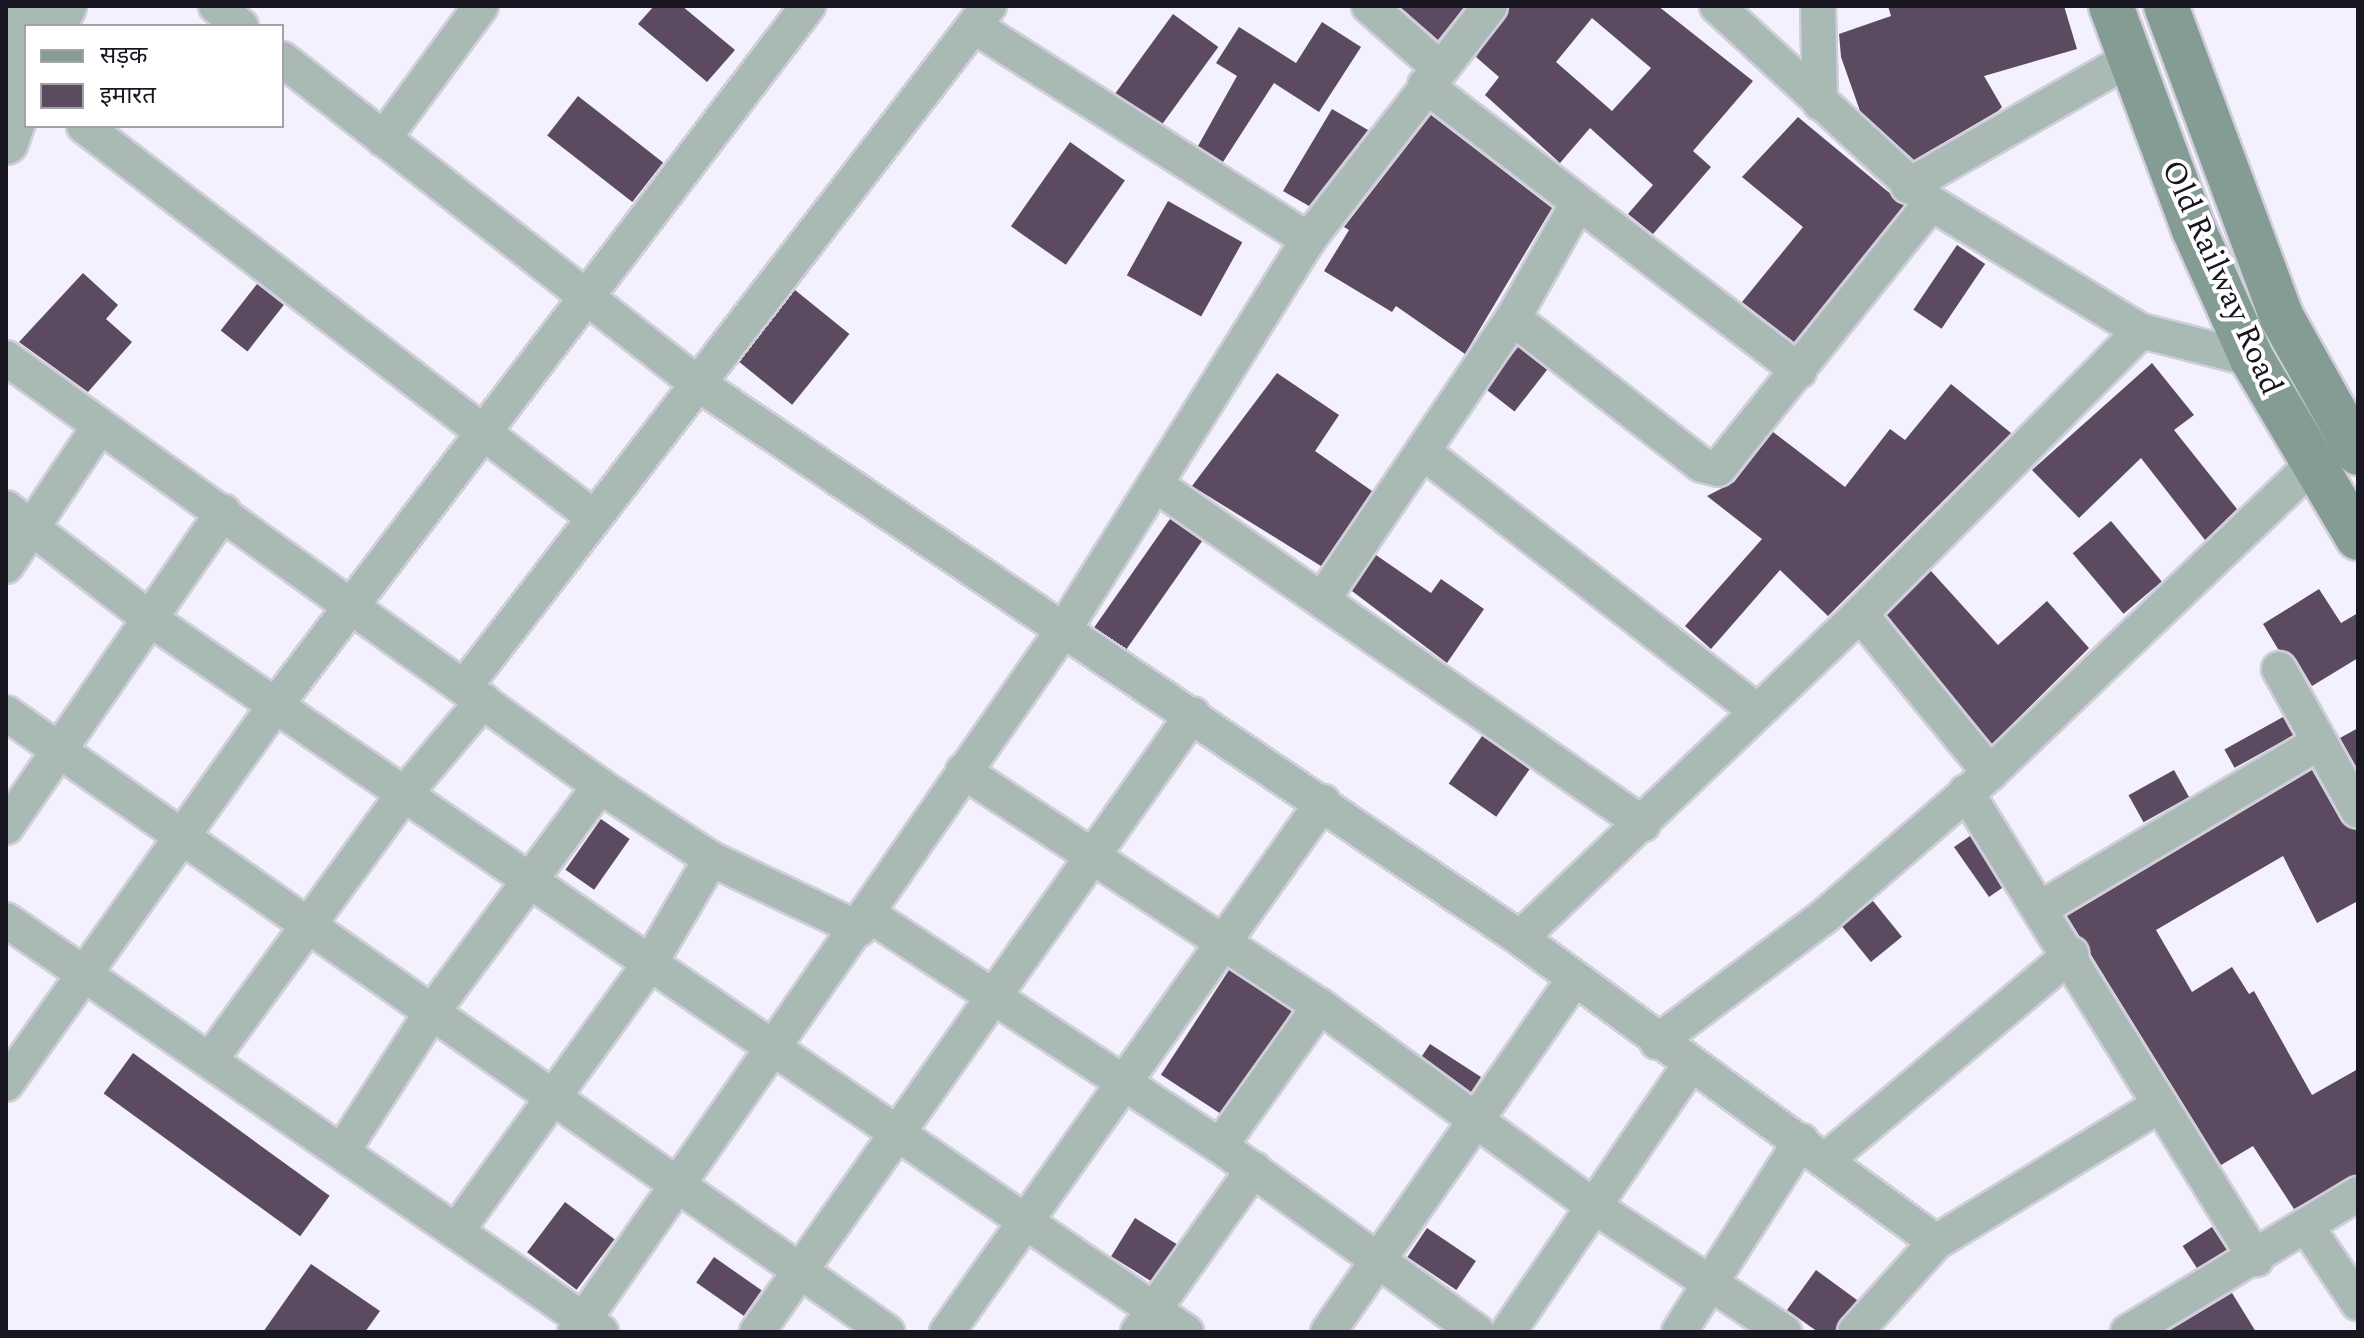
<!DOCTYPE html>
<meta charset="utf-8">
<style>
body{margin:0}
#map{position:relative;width:2364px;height:1338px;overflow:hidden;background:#f3f1fe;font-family:Spectral,"Noto Sans Devanagari",serif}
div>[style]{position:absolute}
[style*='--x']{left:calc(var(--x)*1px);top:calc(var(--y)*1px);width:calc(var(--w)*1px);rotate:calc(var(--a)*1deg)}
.building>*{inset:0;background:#5c4a61;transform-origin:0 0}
.roads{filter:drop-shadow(2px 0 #d0cedb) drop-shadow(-2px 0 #d0cedb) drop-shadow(0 2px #d0cedb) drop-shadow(0 -2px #d0cedb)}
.minor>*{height:34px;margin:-17px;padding:0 17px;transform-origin:17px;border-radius:17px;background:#a9b9b3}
.tertiary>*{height:44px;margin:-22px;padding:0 22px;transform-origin:22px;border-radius:22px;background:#a9b9b3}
.secondary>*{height:44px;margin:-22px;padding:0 22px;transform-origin:22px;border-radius:22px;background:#849c93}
span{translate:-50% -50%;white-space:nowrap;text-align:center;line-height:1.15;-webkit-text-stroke:8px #fff;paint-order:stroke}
.street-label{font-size:32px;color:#181621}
.frame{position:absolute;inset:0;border:8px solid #181621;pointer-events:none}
.legend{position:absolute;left:24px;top:24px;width:260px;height:104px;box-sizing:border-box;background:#fff;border:2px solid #a3a2a6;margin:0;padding:10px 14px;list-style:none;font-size:24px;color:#181621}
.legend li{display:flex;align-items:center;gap:16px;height:40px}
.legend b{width:40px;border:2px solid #a3a2a6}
</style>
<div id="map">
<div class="building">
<i style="clip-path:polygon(654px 6px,682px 6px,735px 50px,707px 82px,638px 24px)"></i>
<i style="clip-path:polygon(1399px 6px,1465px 6px,1438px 40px)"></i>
<i style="clip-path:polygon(evenodd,1510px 6px,1658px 6px,1753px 81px,1693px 151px,1711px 167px,1653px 234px,1628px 214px,1653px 185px,1590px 128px,1560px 163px,1485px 95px,1499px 77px,1476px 57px,1510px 6px,1592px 18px,1651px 68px,1612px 111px,1556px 62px,1592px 18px)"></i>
<i style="clip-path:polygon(1888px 6px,2064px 6px,2077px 49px,1984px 76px,2002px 107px,1998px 111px,1914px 160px,1860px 111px,1841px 57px,1839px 34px,1891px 16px)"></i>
<i style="left:1173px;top:14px;width:56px;height:98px;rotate:36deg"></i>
<i style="clip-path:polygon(1322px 22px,1361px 47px,1319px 112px,1274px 83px,1223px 162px,1198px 146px,1237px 76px,1216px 63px,1239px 27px,1296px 63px)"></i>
<i style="left:578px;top:96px;width:108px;height:50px;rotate:38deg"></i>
<i style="clip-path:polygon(1332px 109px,1368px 130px,1309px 206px,1283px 191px)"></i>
<i style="clip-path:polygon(1431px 115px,1552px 208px,1465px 354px,1396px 306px,1392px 312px,1324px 271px,1349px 230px,1344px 227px)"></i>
<i style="clip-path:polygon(1798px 117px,1904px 205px,1794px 342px,1742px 302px,1803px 227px,1742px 177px)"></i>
<i style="left:1070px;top:142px;width:67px;height:103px;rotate:35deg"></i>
<i style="left:1168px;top:201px;width:85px;height:85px;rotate:29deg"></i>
<i style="left:1957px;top:245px;width:34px;height:78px;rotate:34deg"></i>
<i style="clip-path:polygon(83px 273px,118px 305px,106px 319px,132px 342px,88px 392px,19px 342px)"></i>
<i style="left:257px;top:284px;width:34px;height:59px;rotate:38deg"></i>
<i style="left:795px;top:290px;width:70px;height:91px;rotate:39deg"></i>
<i style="left:1518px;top:347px;width:37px;height:53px;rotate:38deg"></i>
<i style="clip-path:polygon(2152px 363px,2194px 415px,2174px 430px,2237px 509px,2205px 540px,2141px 458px,2079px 518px,2032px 470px)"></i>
<i style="clip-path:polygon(1277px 373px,1339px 415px,1315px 451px,1372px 491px,1321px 566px,1192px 486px)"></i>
<i style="clip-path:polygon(1951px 384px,2011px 433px,1828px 616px,1780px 570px,1711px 649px,1685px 626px,1762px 539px,1707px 496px,1734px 482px,1773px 432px,1845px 487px,1890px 429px,1905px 440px)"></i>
<i style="left:1170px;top:519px;width:39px;height:132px;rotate:35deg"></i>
<i style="left:2111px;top:521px;width:79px;height:50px;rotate:50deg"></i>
<i style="clip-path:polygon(1376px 555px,1431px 593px,1441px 579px,1484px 609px,1447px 663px,1352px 591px)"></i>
<i style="clip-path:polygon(1931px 571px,1998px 645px,2047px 601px,2089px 648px,1992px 744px,1887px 615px)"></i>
<i style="clip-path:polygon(2319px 589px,2341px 623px,2358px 613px,2358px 658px,2312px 686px,2296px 659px,2278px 649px,2263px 624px)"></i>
<i style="left:2283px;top:717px;width:21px;height:67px;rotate:61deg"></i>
<i style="clip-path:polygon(2358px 728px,2358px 770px,2340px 738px)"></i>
<i style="left:1482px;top:736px;width:58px;height:58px;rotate:35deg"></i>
<i style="left:2174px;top:770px;width:31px;height:52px;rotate:61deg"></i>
<i style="clip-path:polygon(2312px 770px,2341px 821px,2358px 831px,2358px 901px,2317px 923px,2283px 856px,2156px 930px,2192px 992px,2232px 967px,2249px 994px,2254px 991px,2312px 1095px,2358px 1069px,2358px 1174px,2294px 1209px,2253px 1146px,2221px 1165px,2067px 916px)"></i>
<i style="left:601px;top:819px;width:35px;height:62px;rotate:35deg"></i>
<i style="clip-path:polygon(1970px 836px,2002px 888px,1989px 897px,1954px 847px)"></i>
<i style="left:1873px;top:901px;width:46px;height:40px;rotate:51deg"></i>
<i style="left:1229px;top:970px;width:75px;height:125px;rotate:33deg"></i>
<i style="clip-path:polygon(1430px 1044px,1481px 1077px,1471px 1092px,1422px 1056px)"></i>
<i style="left:133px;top:1053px;width:243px;height:50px;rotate:36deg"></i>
<i style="left:565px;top:1202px;width:62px;height:63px;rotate:37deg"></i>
<i style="left:1135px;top:1218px;width:49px;height:45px;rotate:32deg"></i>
<i style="left:2212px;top:1227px;width:27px;height:35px;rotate:57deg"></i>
<i style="left:1427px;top:1228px;width:59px;height:35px;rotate:34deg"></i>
<i style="left:714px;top:1257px;width:58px;height:31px;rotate:35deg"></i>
<i style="clip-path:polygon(311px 1264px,380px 1311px,365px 1332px,263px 1332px)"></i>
<i style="clip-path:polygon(1816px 1270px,1857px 1300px,1836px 1332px,1818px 1332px,1787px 1310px)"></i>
<i style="clip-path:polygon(2232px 1293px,2256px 1332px,2167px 1332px)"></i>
</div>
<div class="roads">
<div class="minor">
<i style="--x:216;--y:6;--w:32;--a:39"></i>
<i style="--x:1369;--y:6;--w:92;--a:41.5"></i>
<i style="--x:1717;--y:6;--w:291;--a:42.6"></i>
<i style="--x:1931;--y:203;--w:246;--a:31.4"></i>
<i style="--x:2141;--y:331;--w:114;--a:14.2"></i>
<i style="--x:1818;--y:6;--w:97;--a:88.8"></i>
<i style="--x:974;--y:26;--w:397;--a:32.6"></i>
<i style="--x:282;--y:59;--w:523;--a:38.01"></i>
<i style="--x:694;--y:381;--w:996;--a:33.99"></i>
<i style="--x:1520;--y:938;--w:515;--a:36.16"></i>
<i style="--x:1425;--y:85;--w:471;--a:37.4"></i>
<i style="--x:84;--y:126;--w:639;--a:37.5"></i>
<i style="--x:383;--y:139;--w:165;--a:-53.6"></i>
<i style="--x:1908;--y:186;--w:254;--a:-29.8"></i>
<i style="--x:1513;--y:318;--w:239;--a:37.9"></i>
<i style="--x:1702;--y:465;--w:16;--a:14"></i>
<i style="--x:1718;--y:469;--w:341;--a:-51.3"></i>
<i style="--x:6;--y:358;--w:732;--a:35.77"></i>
<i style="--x:600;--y:786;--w:133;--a:33.3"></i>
<i style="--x:711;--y:859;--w:164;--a:25.3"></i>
<i style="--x:1423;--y:452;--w:423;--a:37.8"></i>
<i style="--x:1159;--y:487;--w:590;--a:34.85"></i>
<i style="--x:6;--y:508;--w:182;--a:37.6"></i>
<i style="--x:150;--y:619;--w:1258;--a:34.54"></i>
<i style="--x:6;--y:566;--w:167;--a:-56.2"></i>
<i style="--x:1324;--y:597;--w:337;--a:-55.9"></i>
<i style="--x:1513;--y:318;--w:132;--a:-60.5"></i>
<i style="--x:1860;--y:614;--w:205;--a:50.7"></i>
<i style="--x:2279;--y:669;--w:162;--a:60.9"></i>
<i style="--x:465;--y:686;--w:858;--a:-52.38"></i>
<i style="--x:6;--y:713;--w:1077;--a:35.09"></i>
<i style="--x:963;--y:771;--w:427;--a:33.4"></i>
<i style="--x:1320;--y:1006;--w:341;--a:36.2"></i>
<i style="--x:1595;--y:1207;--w:227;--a:33.5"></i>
<i style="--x:1966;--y:792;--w:550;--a:58.16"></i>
<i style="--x:6;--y:827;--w:383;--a:-55.4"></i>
<i style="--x:2043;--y:907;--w:322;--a:-30.8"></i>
<i style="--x:868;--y:914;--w:422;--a:33.4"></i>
<i style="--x:1220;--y:1146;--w:317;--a:35.9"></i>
<i style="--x:6;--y:920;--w:724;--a:34.7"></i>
<i style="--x:1520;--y:938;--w:470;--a:-43.6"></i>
<i style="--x:1860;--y:614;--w:399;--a:-45.2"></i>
<i style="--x:1657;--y:1042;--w:211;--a:-36.9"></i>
<i style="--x:1826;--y:915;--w:217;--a:-40.9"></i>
<i style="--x:1990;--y:773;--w:446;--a:-43.7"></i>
<i style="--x:210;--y:1060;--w:331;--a:-53.9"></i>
<i style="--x:405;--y:793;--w:121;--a:-49.7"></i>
<i style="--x:6;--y:1084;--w:464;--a:-54.6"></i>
<i style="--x:275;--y:706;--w:880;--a:-52.71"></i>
<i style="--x:1220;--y:1146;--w:172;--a:-54.5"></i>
<i style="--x:343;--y:1150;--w:164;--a:-57.2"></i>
<i style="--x:432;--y:1012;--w:282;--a:-53.4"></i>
<i style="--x:1827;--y:1159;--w:319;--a:-40"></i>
<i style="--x:2307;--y:1227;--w:92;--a:56.1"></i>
<i style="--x:457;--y:1230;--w:329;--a:-54.1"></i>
<i style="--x:650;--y:963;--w:121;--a:-59.6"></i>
<i style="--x:575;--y:1332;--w:860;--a:-55.18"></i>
<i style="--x:1066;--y:626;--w:456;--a:-57.9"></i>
<i style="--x:1308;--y:240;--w:296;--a:-52.1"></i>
<i style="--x:757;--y:1332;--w:756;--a:-54.8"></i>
<i style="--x:947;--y:1332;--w:650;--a:-54.65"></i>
<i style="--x:1138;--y:1332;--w:200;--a:-54.6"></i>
<i style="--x:1328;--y:1332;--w:430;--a:-55.1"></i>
<i style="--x:1508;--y:1332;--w:323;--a:-55.7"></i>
<i style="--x:1679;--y:1332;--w:227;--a:-57.4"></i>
<i style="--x:1855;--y:1332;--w:121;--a:-48"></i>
<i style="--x:1936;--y:1242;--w:263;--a:-31.5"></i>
<i style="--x:2128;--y:1332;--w:268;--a:-31"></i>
</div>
<div class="tertiary">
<i style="--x:54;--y:26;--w:22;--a:-63"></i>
<i style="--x:6;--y:63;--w:62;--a:-67.2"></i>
<i style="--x:6;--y:142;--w:62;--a:-71.3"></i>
</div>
<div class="secondary">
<i style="--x:2111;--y:6;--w:239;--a:69.7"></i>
<i style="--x:2194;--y:230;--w:141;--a:65.8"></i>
<i style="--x:2252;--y:359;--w:208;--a:59.4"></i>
<i style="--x:2166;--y:6;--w:331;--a:69.6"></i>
<i style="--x:2281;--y:316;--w:157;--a:60.7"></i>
</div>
</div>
<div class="street-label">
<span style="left:2221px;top:278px;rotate:66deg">Old Railway Road</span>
</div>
<div class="frame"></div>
<ul class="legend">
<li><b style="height:10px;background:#849c93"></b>सड़क</li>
<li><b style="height:22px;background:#5c4a61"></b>इमारत</li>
</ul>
</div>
